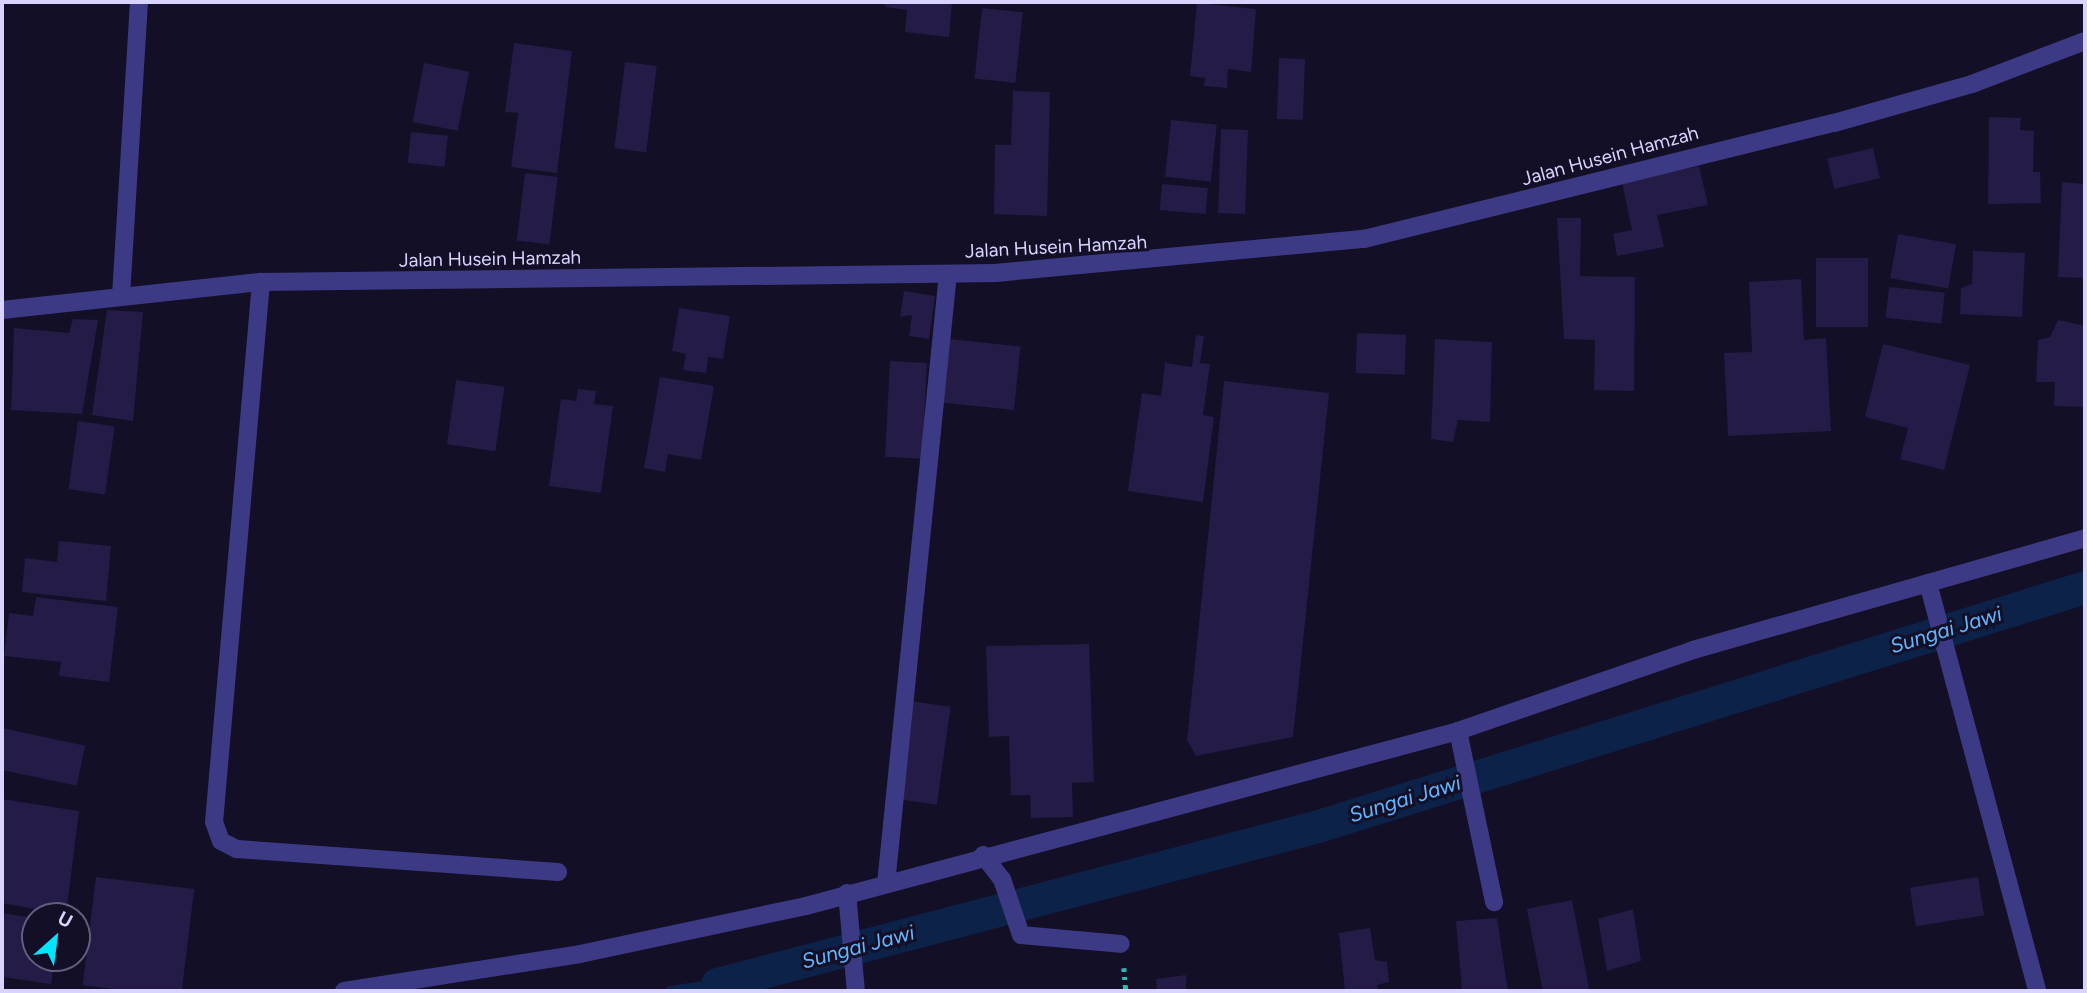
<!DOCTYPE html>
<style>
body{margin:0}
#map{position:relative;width:2087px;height:993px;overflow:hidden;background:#130f26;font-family:Figtree,sans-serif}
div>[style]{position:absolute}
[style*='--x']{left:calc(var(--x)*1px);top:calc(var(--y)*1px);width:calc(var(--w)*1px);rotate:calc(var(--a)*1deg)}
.stream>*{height:10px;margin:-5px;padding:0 5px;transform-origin:5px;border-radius:5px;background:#0c2248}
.canal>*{height:33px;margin:-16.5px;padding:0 16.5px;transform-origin:16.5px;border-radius:16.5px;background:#0c2248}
.building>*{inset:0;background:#241b47;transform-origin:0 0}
.path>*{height:4.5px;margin-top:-2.25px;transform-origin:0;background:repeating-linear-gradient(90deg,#2fb8b0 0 3.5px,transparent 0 8.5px)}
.service>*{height:18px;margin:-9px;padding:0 9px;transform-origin:9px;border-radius:9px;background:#3d3a85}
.minor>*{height:18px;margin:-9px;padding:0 9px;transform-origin:9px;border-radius:9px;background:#3d3a85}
.tertiary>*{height:18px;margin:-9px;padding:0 9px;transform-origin:9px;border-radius:9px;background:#3d3a85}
span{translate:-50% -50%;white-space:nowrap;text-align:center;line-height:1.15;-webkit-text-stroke:6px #130f26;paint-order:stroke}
.street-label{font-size:19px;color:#d9d4ff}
.water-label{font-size:21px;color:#62b6ff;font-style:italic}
.frame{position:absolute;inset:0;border:4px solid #d9d4ff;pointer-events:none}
.north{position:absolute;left:21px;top:902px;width:70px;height:70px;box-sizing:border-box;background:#130f26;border:2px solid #625e7d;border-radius:50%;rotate:28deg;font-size:19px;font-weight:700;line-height:28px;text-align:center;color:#d9d4ff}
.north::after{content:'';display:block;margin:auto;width:24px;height:32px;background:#00e5ff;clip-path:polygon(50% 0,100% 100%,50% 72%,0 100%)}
</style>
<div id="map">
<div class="stream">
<i style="--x:670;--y:991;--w:48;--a:-8.5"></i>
</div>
<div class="canal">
<i style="--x:717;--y:984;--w:621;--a:-14.73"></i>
<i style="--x:1318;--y:826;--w:803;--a:-17.31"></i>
</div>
<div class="building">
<i style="clip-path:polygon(885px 2px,952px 2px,949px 37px,905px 32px,907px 10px,885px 7px)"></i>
<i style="clip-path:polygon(1197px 3px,1256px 9px,1251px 72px,1228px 69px,1227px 88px,1204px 86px,1205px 78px,1190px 76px)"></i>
<i style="left:982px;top:8px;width:41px;height:71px;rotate:6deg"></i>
<i style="clip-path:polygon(514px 43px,572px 51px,557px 173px,511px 167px,518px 113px,505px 112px)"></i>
<i style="left:1279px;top:58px;width:26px;height:61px;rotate:2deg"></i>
<i style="left:625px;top:62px;width:32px;height:87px;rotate:7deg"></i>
<i style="left:424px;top:63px;width:46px;height:60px;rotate:11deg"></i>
<i style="clip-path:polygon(1013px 91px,1050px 92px,1047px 216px,994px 214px,995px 145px,1011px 145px)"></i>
<i style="clip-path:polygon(1989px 117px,2021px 118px,2020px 130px,2034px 131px,2033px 172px,2040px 172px,2041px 203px,1988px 204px)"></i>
<i style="left:1171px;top:120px;width:46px;height:57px;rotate:6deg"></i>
<i style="left:1221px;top:129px;width:27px;height:84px;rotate:2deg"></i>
<i style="left:411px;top:132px;width:37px;height:31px;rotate:6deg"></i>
<i style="left:1873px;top:148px;width:31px;height:47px;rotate:77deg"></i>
<i style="clip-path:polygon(1699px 166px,1708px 205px,1657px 215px,1664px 247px,1617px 256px,1613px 234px,1632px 230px,1622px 182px)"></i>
<i style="left:525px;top:173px;width:33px;height:68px;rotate:7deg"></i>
<i style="clip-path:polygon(2062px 182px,2085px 184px,2085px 278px,2058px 277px)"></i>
<i style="left:1162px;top:184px;width:46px;height:26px;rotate:5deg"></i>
<i style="clip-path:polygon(1557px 218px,1581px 218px,1580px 276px,1635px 277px,1634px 391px,1594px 390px,1595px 340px,1564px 339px)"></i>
<i style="left:1898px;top:234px;width:59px;height:45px;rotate:10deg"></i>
<i style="clip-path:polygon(1973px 251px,2025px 253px,2022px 317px,1960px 314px,1961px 288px,1972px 284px)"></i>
<i style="left:1816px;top:258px;width:52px;height:69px"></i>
<i style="clip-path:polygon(1801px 279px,1804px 340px,1826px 338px,1831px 431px,1728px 436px,1724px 353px,1752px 352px,1749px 282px)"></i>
<i style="left:1889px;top:287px;width:56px;height:31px;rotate:6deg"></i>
<i style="clip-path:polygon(904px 291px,935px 296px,929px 339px,909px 336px,912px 315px,900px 317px)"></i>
<i style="clip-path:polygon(679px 308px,730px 316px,723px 359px,708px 357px,706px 373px,683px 370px,686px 354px,672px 351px)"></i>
<i style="clip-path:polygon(107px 310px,143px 312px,133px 421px,92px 415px)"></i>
<i style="clip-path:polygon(73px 319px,98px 320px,82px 414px,11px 410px,14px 328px,69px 333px)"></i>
<i style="clip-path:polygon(2058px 320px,2085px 326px,2085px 407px,2054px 406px,2055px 382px,2036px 382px,2038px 340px,2050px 337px)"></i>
<i style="left:1357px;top:333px;width:49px;height:40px;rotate:2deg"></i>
<i style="clip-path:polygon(1196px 335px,1204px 336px,1200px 363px,1210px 364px,1203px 415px,1214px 417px,1203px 502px,1128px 491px,1142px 393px,1161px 396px,1165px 363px,1192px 367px)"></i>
<i style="left:950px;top:339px;width:71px;height:64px;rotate:6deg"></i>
<i style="clip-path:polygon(1435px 339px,1492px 342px,1490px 422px,1458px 420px,1453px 442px,1431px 439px)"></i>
<i style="clip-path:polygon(1883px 344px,1970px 365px,1944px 470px,1900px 459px,1908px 428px,1865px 417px)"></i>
<i style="left:890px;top:361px;width:37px;height:96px;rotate:3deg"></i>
<i style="clip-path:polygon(660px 377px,714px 386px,701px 460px,668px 454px,665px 472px,644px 468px)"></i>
<i style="left:456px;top:380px;width:49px;height:65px;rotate:8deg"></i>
<i style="clip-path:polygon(1224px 381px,1329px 393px,1293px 737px,1196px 756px,1187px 740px)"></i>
<i style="clip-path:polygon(578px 389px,596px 391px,594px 404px,613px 406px,601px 493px,549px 486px,561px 399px,576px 401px)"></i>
<i style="left:78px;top:421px;width:37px;height:69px;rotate:8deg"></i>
<i style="clip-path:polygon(59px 541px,111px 546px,106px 601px,22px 592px,25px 558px,57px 562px)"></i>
<i style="clip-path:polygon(36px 597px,118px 607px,109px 682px,59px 676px,61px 662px,4px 656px,9px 613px,33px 616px)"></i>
<i style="clip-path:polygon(1089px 644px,1094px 782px,1072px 783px,1073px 817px,1031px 818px,1030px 795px,1011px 795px,1009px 736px,989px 737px,986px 646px)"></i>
<i style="left:910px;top:701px;width:41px;height:99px;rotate:8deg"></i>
<i style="left:2px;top:728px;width:85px;height:41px;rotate:12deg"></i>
<i style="clip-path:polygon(2px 799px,79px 811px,66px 915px,2px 903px)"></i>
<i style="left:96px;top:877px;width:99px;height:109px;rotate:7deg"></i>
<i style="left:1978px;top:877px;width:39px;height:69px;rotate:81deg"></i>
<i style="left:1572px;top:900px;width:90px;height:46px;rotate:79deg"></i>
<i style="clip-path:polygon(1633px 909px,1641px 961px,1607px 971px,1598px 919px)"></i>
<i style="clip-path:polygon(2px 913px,35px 918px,35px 958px,55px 958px,51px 984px,2px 977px)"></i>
<i style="clip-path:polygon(1497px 918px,1508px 991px,1462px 991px,1456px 921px)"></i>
<i style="clip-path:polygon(1370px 928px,1375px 960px,1387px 962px,1389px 982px,1377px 985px,1378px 991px,1345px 991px,1339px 933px)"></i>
<i style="clip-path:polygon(1186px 975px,1186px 991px,1157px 991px,1156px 979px)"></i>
</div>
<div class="path">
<i style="--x:1124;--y:968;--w:23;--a:85"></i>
</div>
<div class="service">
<i style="--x:121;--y:296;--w:295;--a:-86.5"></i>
</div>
<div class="minor">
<i style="--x:261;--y:282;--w:542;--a:94.97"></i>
<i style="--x:214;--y:822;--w:20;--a:70"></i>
<i style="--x:221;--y:841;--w:18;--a:27"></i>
<i style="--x:237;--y:849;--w:322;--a:4.1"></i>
<i style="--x:1928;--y:583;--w:422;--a:75"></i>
<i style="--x:1458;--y:731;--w:175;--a:78.1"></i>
<i style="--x:983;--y:855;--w:31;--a:52"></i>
<i style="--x:1002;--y:879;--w:59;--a:71.3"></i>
<i style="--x:1021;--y:935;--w:100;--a:5.1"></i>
<i style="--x:886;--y:884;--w:613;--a:-84.2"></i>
<i style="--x:847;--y:893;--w:98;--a:84.8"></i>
<i style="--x:344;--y:991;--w:239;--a:-8.9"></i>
<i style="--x:580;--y:954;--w:231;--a:-12"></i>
<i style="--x:806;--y:906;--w:675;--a:-15.02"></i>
<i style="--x:1458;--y:731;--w:249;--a:-19"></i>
<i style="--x:1693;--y:650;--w:408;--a:-15.9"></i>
</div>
<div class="tertiary">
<i style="--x:2;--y:310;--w:261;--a:-6.2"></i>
<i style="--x:261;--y:282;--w:734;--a:-0.7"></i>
<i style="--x:995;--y:273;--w:371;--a:-5.3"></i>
<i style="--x:1364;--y:239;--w:484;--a:-13.9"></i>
<i style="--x:1834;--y:123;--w:143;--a:-15.8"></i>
<i style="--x:1972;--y:84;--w:121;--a:-20.8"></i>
</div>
<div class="street-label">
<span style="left:1610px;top:156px;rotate:-15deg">Jalan Husein Hamzah</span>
<span style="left:1056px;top:247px;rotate:-3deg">Jalan Husein Hamzah</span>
<span style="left:490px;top:259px;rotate:-1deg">Jalan Husein Hamzah</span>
</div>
<div class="water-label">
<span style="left:1946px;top:630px;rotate:-17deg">Sungai Jawi</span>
<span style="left:1405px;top:799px;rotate:-17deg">Sungai Jawi</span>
<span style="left:858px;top:947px;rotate:-15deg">Sungai Jawi</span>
</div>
<div class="frame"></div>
<div class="north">U</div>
</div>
